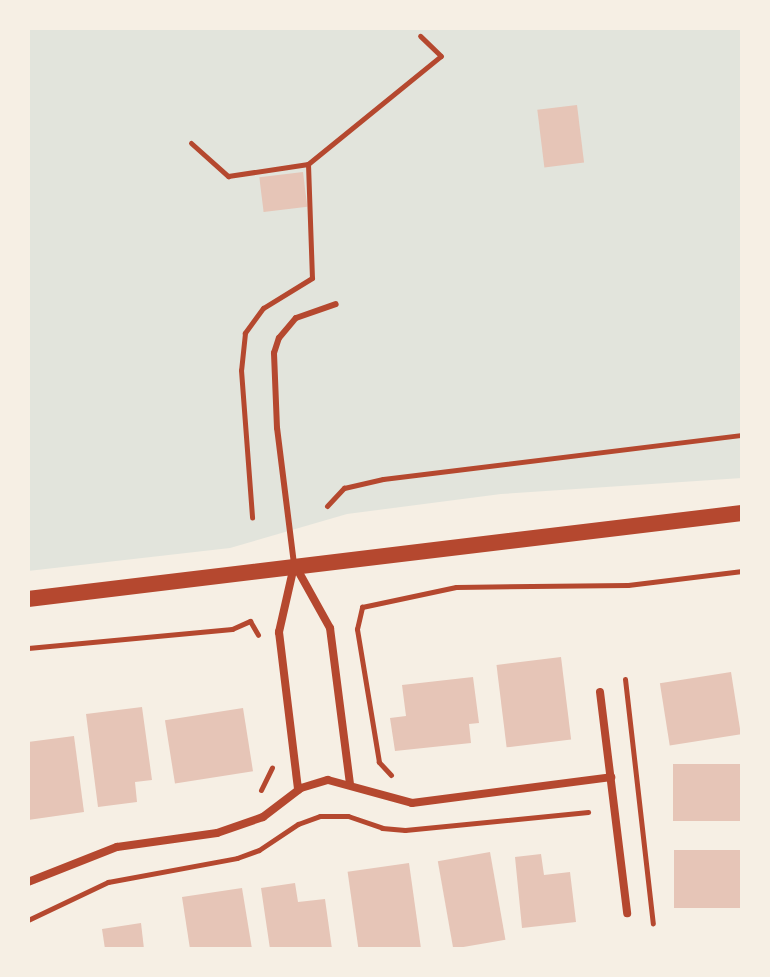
<!DOCTYPE html>
<style>
body{margin:0}
#map{position:relative;width:770px;height:977px;overflow:hidden;background:#f6efe4;font-family:"Space Grotesk",sans-serif}
div>[style]{position:absolute}
[style*='--x']{left:calc(var(--x)*1px);top:calc(var(--y)*1px);width:calc(var(--w)*1px);rotate:calc(var(--a)*1deg)}
.green>*{inset:0;background:#e2e4dc}
.building>*{inset:0;background:#e6c5b7;transform-origin:0 0}
.path>*{height:5px;margin:-2.5px;padding:0 2.5px;transform-origin:2.5px;border-radius:2.5px;background:#b5482f}
.service>*{height:6px;margin:-3px;padding:0 3px;transform-origin:3px;border-radius:3px;background:#b5482f}
.minor>*{height:8px;margin:-4px;padding:0 4px;transform-origin:4px;border-radius:4px;background:#b5482f}
.secondary>*{height:16px;margin:-8px;padding:0 8px;transform-origin:8px;border-radius:8px;background:#b5482f}
span{translate:-50% -50%;white-space:nowrap;text-align:center;line-height:1.15;-webkit-text-stroke:8px #f6efe4;paint-order:stroke}
.frame{position:absolute;inset:0;border:30px solid #f6efe4;pointer-events:none}
</style>
<div id="map">
<div class="green">
<i style="clip-path:polygon(28px 28px,742px 28px,742px 478px,501px 494px,347px 514px,230px 548px,28px 571px)"></i>
</div>
<div class="building">
<i style="left:577px;top:105px;width:58px;height:40px;rotate:83deg"></i>
<i style="left:303px;top:172px;width:35px;height:44px;rotate:83deg"></i>
<i style="left:561px;top:657px;width:83px;height:65px;rotate:83deg"></i>
<i style="left:731px;top:672px;width:63px;height:72px;rotate:81deg"></i>
<i style="clip-path:polygon(473px 677px,479px 723px,469px 724px,471px 743px,395px 751px,390px 718px,406px 716px,402px 685px)"></i>
<i style="clip-path:polygon(142px 707px,152px 780px,135px 782px,137px 802px,98px 807px,86px 714px)"></i>
<i style="left:243px;top:708px;width:64px;height:79px;rotate:81deg"></i>
<i style="clip-path:polygon(74px 736px,84px 812px,28px 820px,28px 742px)"></i>
<i style="left:742px;top:764px;width:57px;height:69px;rotate:90deg"></i>
<i style="left:742px;top:850px;width:58px;height:68px;rotate:90deg"></i>
<i style="left:490px;top:852px;width:89px;height:53px;rotate:80deg"></i>
<i style="clip-path:polygon(541px 854px,544px 875px,570px 872px,576px 922px,522px 928px,515px 857px)"></i>
<i style="left:409px;top:863px;width:87px;height:62px;rotate:82deg"></i>
<i style="clip-path:polygon(295px 883px,298px 902px,325px 899px,332px 949px,270px 949px,261px 888px)"></i>
<i style="clip-path:polygon(242px 888px,252px 949px,190px 949px,182px 897px)"></i>
<i style="clip-path:polygon(141px 923px,144px 949px,105px 949px,102px 929px)"></i>
</div>
<div class="path">
<i style="--x:191;--y:143;--w:50;--a:41.7"></i>
<i style="--x:228;--y:176;--w:81;--a:-8.5"></i>
<i style="--x:308;--y:164;--w:114;--a:88"></i>
<i style="--x:312;--y:278;--w:57;--a:148.5"></i>
<i style="--x:263;--y:308;--w:31;--a:126"></i>
<i style="--x:245;--y:333;--w:37;--a:96"></i>
<i style="--x:241;--y:370;--w:148;--a:85.7"></i>
<i style="--x:308;--y:164;--w:171;--a:-39.1"></i>
<i style="--x:441;--y:56;--w:29;--a:-136"></i>
<i style="--x:327;--y:506;--w:25;--a:-47"></i>
<i style="--x:344;--y:488;--w:40;--a:-13"></i>
<i style="--x:383;--y:479;--w:362;--a:-7"></i>
<i style="--x:28;--y:648;--w:205;--a:-5.3"></i>
<i style="--x:232;--y:629;--w:20;--a:-24"></i>
<i style="--x:250;--y:621;--w:16;--a:60"></i>
<i style="--x:625;--y:679;--w:246;--a:83.5"></i>
<i style="--x:391;--y:775;--w:18;--a:-133"></i>
<i style="--x:379;--y:762;--w:135;--a:-99.4"></i>
<i style="--x:357;--y:629;--w:23;--a:-77"></i>
<i style="--x:362;--y:607;--w:96;--a:-12"></i>
<i style="--x:456;--y:587;--w:172;--a:-0.7"></i>
<i style="--x:628;--y:585;--w:115;--a:-7"></i>
<i style="--x:261;--y:790;--w:25;--a:-64"></i>
<i style="--x:28;--y:920;--w:89;--a:-25.4"></i>
<i style="--x:108;--y:882;--w:131;--a:-10.5"></i>
<i style="--x:237;--y:858;--w:23;--a:-20"></i>
<i style="--x:259;--y:850;--w:47;--a:-33.7"></i>
<i style="--x:298;--y:824;--w:23;--a:-20"></i>
<i style="--x:320;--y:816;--w:28;--a:0"></i>
<i style="--x:348;--y:816;--w:36;--a:19"></i>
<i style="--x:382;--y:828;--w:23;--a:5"></i>
<i style="--x:405;--y:830;--w:184;--a:-5.6"></i>
</div>
<div class="service">
<i style="--x:294;--y:564;--w:137;--a:-97.1"></i>
<i style="--x:277;--y:428;--w:75;--a:-92.3"></i>
<i style="--x:274;--y:353;--w:16;--a:-72"></i>
<i style="--x:279;--y:338;--w:26;--a:-50"></i>
<i style="--x:296;--y:318;--w:42;--a:-19.3"></i>
</div>
<div class="minor">
<i style="--x:294;--y:566;--w:68;--a:102.8"></i>
<i style="--x:279;--y:632;--w:159;--a:83.1"></i>
<i style="--x:296;--y:567;--w:70;--a:60.9"></i>
<i style="--x:330;--y:628;--w:157;--a:82.7"></i>
<i style="--x:600;--y:692;--w:223;--a:83"></i>
<i style="--x:28;--y:882;--w:96;--a:-21.5"></i>
<i style="--x:117;--y:847;--w:101;--a:-8"></i>
<i style="--x:217;--y:833;--w:49;--a:-19.2"></i>
<i style="--x:263;--y:817;--w:48;--a:-37.3"></i>
<i style="--x:301;--y:788;--w:28;--a:-17"></i>
<i style="--x:328;--y:780;--w:87;--a:15.3"></i>
<i style="--x:412;--y:803;--w:201;--a:-7.4"></i>
</div>
<div class="secondary">
<i style="--x:28;--y:599;--w:719;--a:-6.87"></i>
</div>
<div class="frame"></div>
</div>
